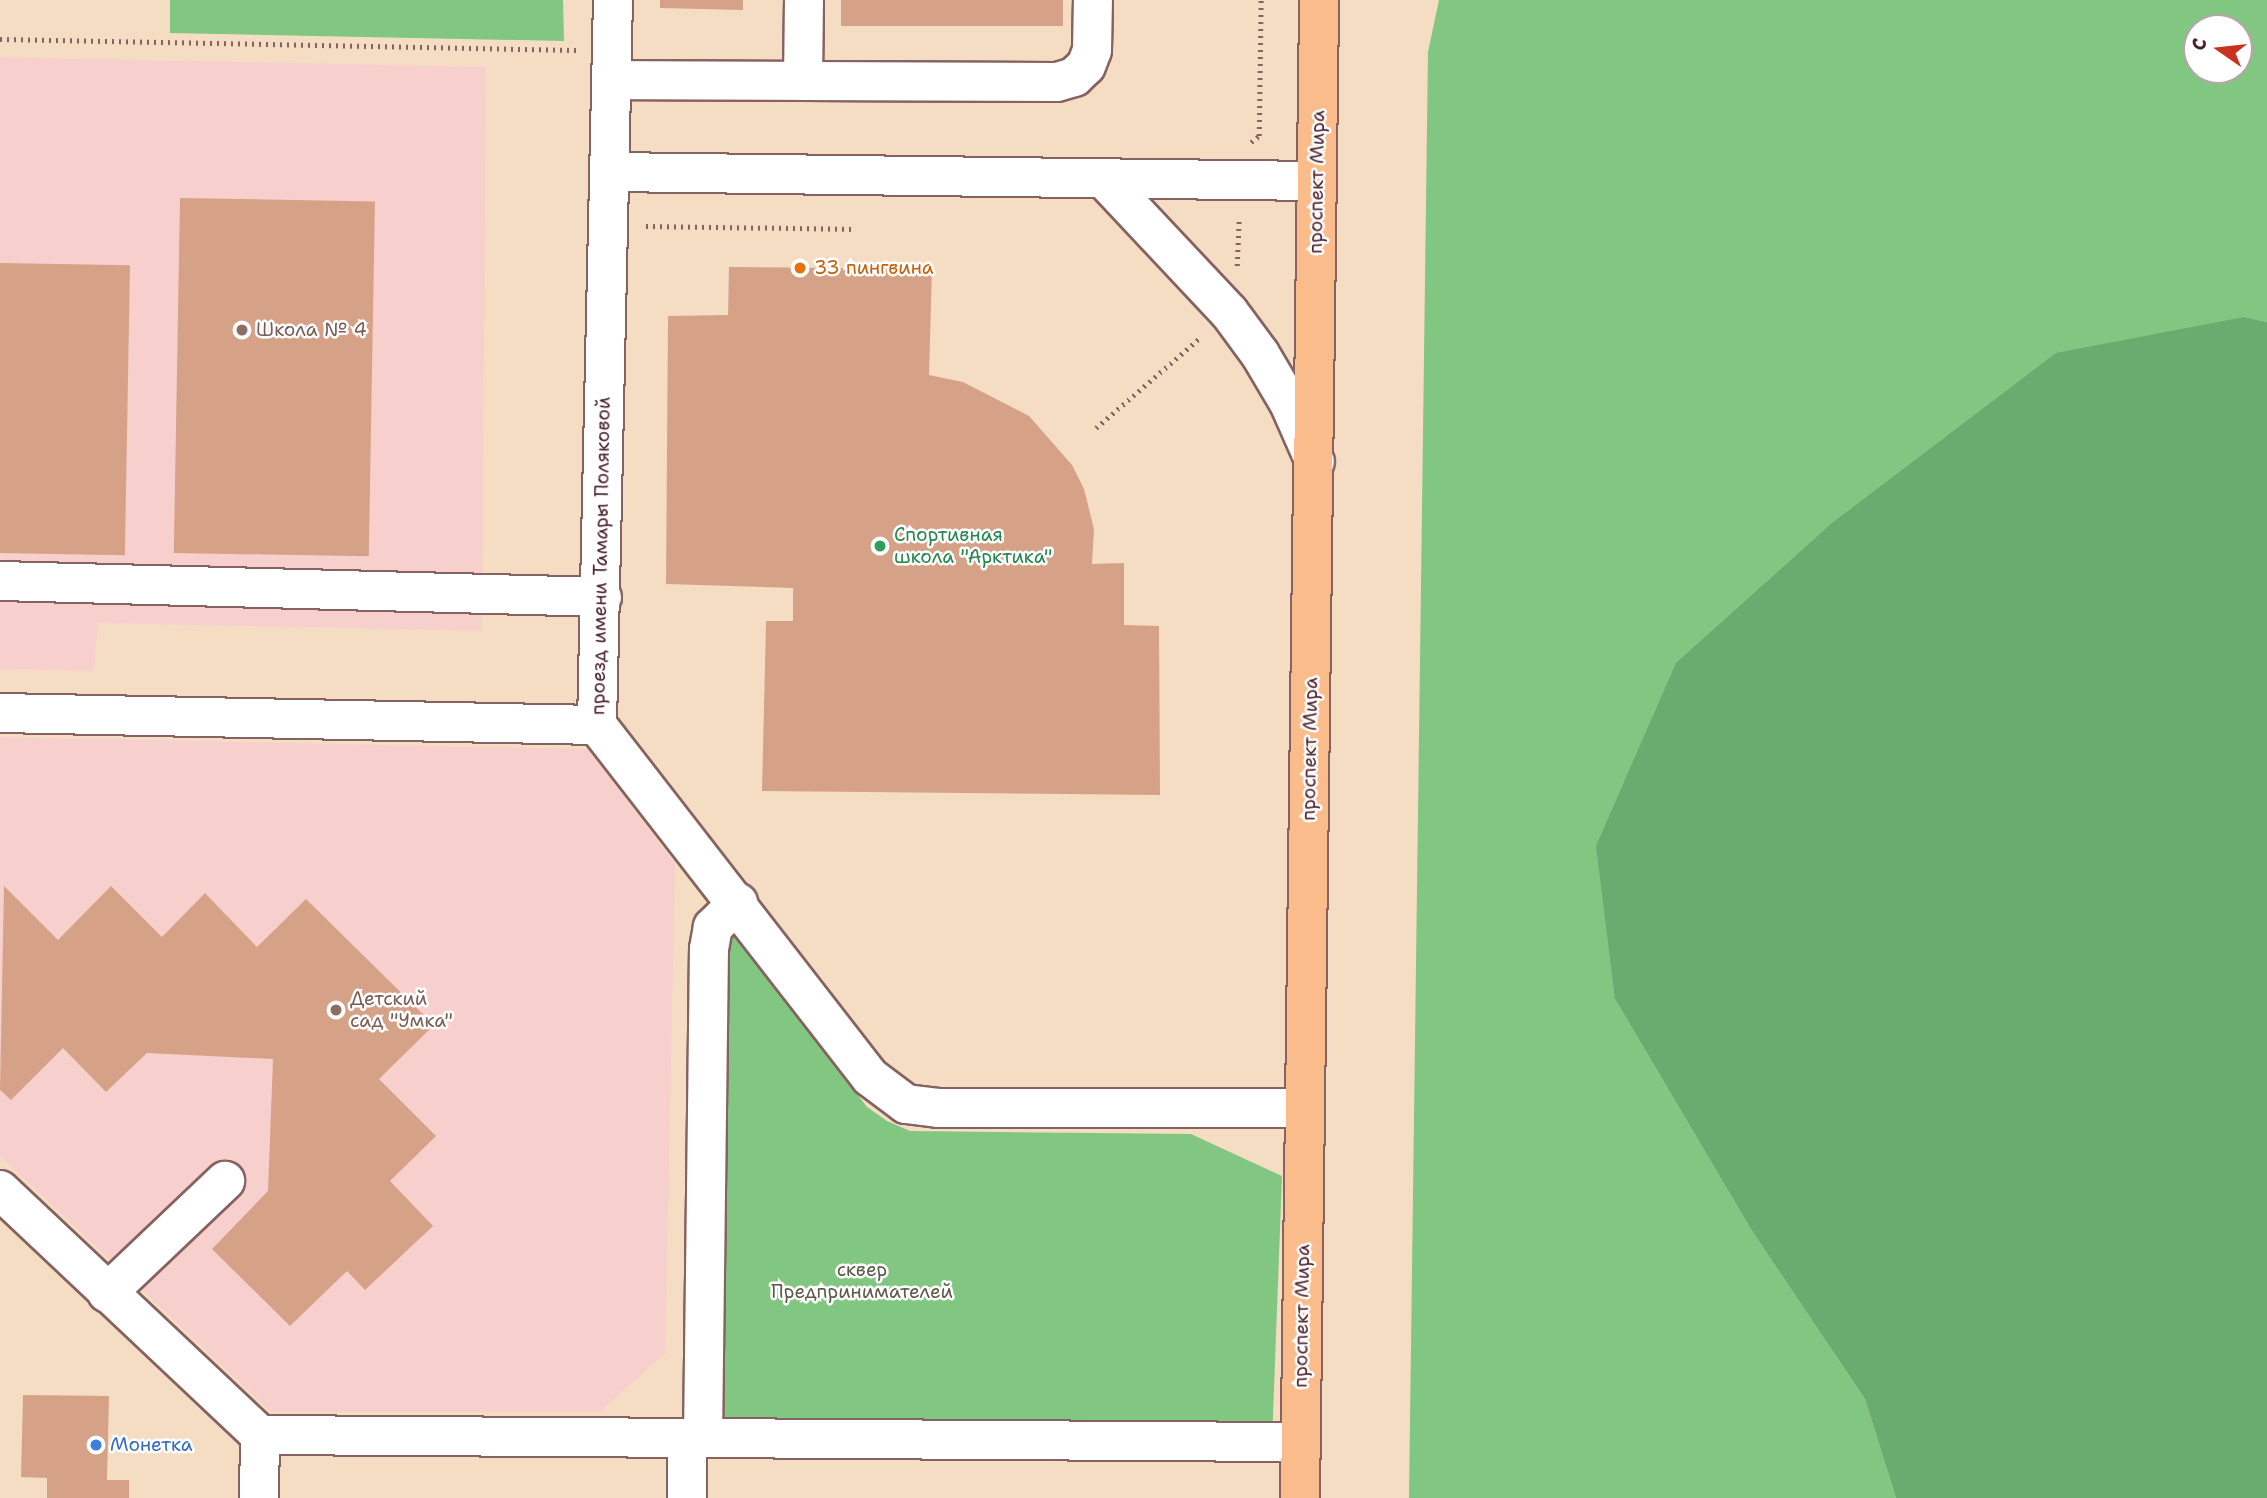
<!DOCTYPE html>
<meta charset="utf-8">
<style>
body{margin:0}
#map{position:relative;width:2267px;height:1498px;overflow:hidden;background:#f5ddc3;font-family:"Shantell Sans",sans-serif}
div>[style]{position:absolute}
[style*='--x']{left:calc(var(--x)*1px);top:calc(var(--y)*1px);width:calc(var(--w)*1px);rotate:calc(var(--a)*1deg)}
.built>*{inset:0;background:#f7d0ce}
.green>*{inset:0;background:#81c781}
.forest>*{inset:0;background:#68ac6f}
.building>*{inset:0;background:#d5a288;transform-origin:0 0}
.path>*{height:4.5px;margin-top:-2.25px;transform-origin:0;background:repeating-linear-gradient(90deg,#866260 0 2px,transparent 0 7px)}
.roads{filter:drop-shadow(2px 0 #866260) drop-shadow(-2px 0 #866260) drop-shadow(0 2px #866260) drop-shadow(0 -2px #866260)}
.minor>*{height:38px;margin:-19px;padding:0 19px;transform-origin:19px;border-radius:19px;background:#fff}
.major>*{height:38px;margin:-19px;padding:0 19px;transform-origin:19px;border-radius:19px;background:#f9bc8a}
.dots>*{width:19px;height:19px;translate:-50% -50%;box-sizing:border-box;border:4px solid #fff;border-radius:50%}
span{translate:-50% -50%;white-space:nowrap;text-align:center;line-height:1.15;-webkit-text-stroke:5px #fff;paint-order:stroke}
.street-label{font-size:19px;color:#4a1f2b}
.food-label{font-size:19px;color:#c56008}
.left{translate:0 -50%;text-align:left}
.education-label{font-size:19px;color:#785e54}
.leisure-label{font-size:19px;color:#27864d}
.park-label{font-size:19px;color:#5d5a49}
.shop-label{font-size:19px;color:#366cbe}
.north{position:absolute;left:2183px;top:14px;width:70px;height:70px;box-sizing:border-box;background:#fff;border:2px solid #b7a5aa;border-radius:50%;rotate:284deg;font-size:19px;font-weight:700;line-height:28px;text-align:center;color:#4a1f2b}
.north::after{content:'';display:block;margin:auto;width:24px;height:32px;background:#c8321e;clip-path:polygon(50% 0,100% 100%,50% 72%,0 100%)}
</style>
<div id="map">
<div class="built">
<i style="clip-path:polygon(0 57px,486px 67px,482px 631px,98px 623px,94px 671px,0 669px)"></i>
<i style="clip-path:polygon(0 737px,588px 749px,675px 864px,665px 1353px,600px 1412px,271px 1412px,0 1156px)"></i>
</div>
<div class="green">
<i style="clip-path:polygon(170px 0,563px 0,564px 41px,170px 33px)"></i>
<i style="clip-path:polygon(evenodd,1439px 0,2267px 0,2267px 322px,2244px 317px,1615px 999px,1752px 1231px,1865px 1399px,1896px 1498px,1409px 1498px,1428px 52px,1439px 0,2197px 28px,2239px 28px,2239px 70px,2197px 70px,2197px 28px)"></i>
<i style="clip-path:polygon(722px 915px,867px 1107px,887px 1121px,910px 1131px,1191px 1134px,1282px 1176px,1272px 1442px,703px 1438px)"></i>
</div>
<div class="forest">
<i style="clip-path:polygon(2244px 317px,2267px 322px,2267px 1498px,1896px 1498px,1865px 1399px,1752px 1231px,1615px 999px,1596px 846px,1676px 663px,1832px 523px,2056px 353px)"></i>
</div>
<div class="building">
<i style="clip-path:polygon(660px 0,743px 0,743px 10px,660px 8px)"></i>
<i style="left:841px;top:0;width:222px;height:26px"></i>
<i style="left:180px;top:198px;width:195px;height:355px;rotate:1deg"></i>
<i style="left:0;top:263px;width:130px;height:290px;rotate:1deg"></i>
<i style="clip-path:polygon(729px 267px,932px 269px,929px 375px,963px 382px,1029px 416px,1072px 465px,1084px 489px,1094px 529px,1092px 564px,1124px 563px,1124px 625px,1159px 626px,1160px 795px,762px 791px,766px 621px,793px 621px,793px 588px,666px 584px,668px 316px,728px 315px)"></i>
<i style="clip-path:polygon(4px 886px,58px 940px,111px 886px,162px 937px,205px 893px,257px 947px,306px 899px,434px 1025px,379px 1079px,436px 1136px,390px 1181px,433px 1226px,365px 1290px,347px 1271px,290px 1326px,212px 1249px,268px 1191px,273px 1059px,147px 1053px,106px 1092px,63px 1048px,11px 1100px,0 1090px)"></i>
<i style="clip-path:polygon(23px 1395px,109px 1396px,107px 1480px,129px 1480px,129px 1498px,47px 1498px,47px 1478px,21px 1477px)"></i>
</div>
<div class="path">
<i style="--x:0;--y:39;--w:577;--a:1.09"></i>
<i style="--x:1251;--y:142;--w:10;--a:-37"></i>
<i style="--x:1259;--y:136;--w:136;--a:-89.2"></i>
<i style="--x:646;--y:226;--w:209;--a:0.8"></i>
<i style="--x:1237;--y:266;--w:47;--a:-87.6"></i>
<i style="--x:1096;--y:428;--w:139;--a:-40.9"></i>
</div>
<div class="roads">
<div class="minor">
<i style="--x:611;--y:80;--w:192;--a:0.3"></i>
<i style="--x:803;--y:81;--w:81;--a:-89.3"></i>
<i style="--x:803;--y:81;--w:254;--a:0.2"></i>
<i style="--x:1057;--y:82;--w:18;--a:-16"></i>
<i style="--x:1074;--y:77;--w:16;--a:-43"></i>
<i style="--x:1086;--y:66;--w:17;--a:-69"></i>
<i style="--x:1092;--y:50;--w:50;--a:-88.9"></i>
<i style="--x:609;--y:172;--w:708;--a:0.73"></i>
<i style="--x:1103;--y:178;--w:184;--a:46.8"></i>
<i style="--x:1229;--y:312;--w:52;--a:53.6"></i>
<i style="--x:1260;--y:354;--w:57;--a:59.4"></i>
<i style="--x:1289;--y:403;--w:64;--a:66.2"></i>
<i style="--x:0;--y:581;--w:602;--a:1.52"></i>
<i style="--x:0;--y:713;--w:597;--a:1.15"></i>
<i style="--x:597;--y:725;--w:725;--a:-88.74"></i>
<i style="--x:597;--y:725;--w:445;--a:52.2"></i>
<i style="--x:870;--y:1077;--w:45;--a:36.9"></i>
<i style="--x:906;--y:1104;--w:32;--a:7"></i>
<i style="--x:938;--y:1108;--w:367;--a:0"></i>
<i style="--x:0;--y:1190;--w:357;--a:43.3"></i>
<i style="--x:260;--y:1435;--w:1040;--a:0.39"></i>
<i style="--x:107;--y:1293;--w:163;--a:-43.5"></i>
<i style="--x:687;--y:1438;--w:60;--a:90"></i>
<i style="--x:703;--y:1438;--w:489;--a:-89.3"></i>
<i style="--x:709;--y:949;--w:22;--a:-80"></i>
<i style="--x:713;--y:927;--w:35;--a:-44"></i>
<i style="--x:259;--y:1498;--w:63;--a:-89.1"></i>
</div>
<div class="major">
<i style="--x:1300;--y:1498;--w:1498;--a:-89.27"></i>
</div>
</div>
<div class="dots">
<i style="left:800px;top:268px;background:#e8710a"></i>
<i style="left:242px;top:330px;background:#8d6e63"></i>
<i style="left:880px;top:546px;background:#2e9e5b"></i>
<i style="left:336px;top:1010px;background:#8d6e63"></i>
<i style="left:96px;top:1445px;background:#3f7fe0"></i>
</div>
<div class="street-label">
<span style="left:1317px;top:182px;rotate:-89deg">проспект Мира</span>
<span style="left:601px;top:556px;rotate:-89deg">проезд имени Тамары Поляковой</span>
<span style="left:1310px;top:749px;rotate:-89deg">проспект Мира</span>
<span style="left:1302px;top:1316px;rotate:-89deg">проспект Мира</span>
</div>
<div class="food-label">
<span class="left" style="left:814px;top:268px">33 пингвина</span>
</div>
<div class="education-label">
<span class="left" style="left:256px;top:330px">Школа № 4</span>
<span class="left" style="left:350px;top:1010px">Детский<br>сад "Умка"</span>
</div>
<div class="leisure-label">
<span class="left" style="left:894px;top:546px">Спортивная<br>школа "Арктика"</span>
</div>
<div class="park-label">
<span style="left:862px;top:1281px">сквер<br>Предпринимателей</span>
</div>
<div class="shop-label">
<span class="left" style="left:110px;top:1445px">Монетка</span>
</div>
<div class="north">С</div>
</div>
